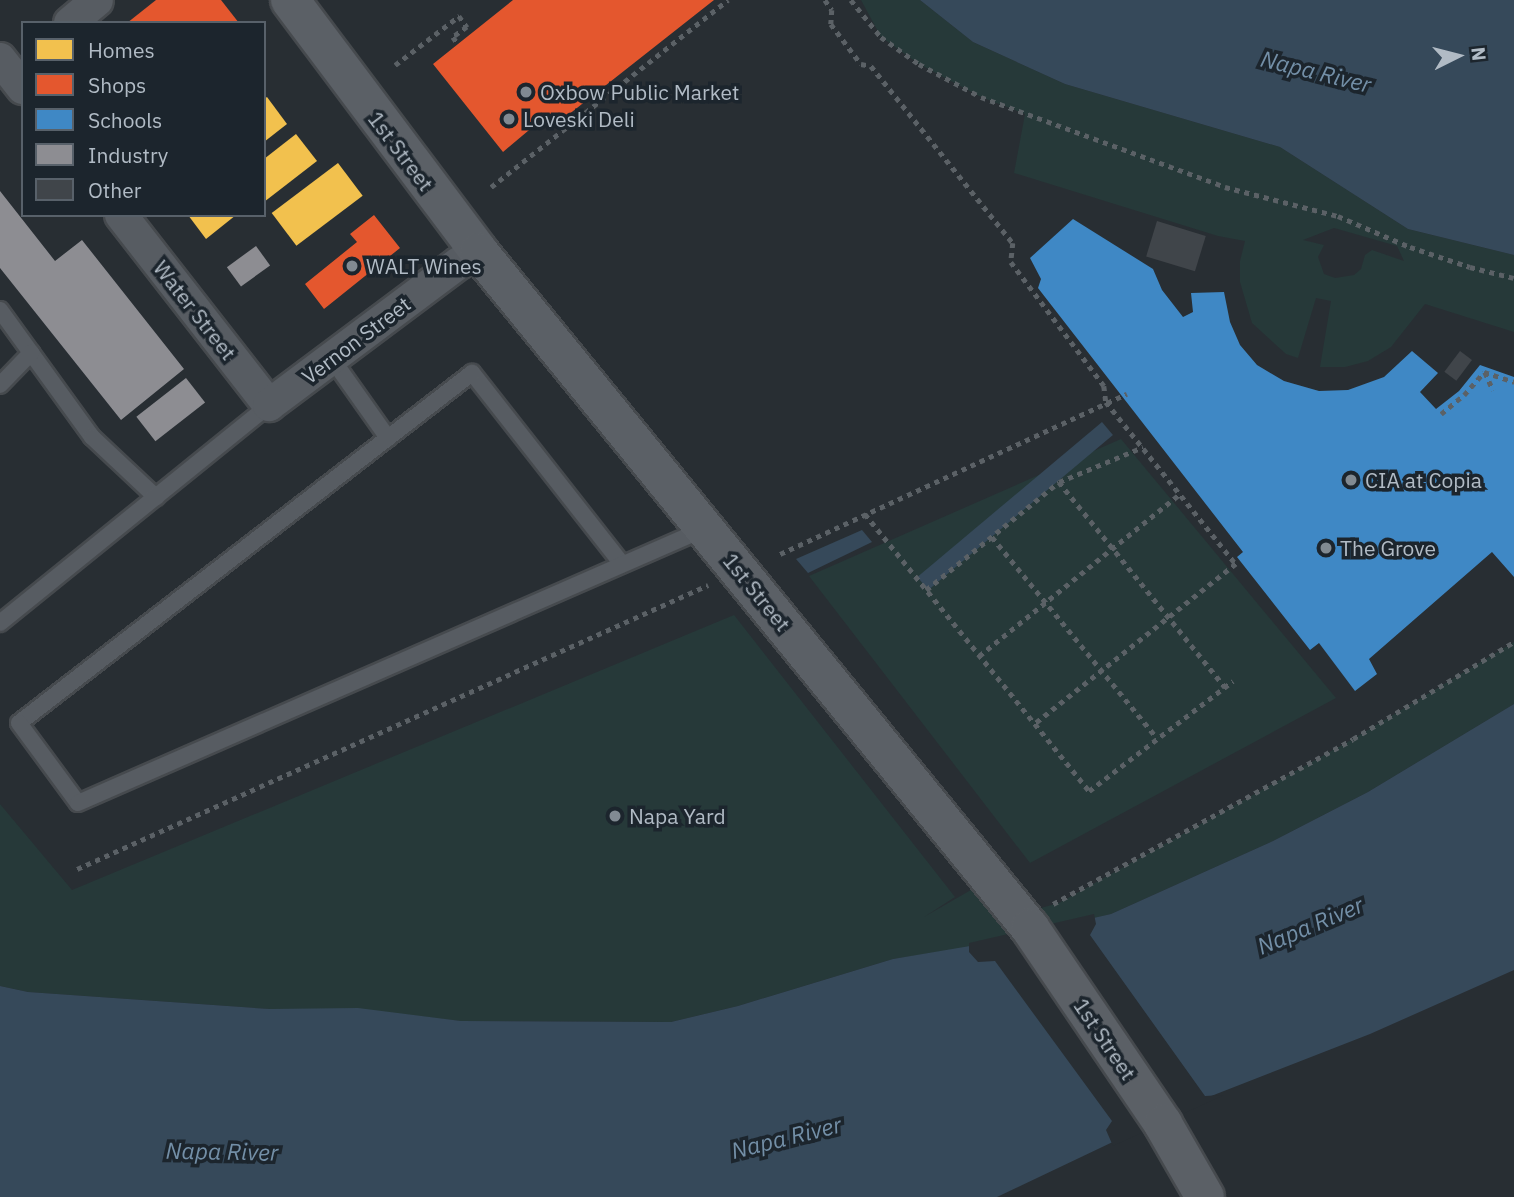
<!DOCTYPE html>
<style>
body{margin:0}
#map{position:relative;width:1514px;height:1197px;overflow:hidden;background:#282e33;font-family:"IBM Plex Sans",sans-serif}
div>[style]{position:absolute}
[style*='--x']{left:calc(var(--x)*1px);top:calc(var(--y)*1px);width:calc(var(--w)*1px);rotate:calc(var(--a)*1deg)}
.green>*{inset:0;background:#263939}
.water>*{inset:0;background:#36495a;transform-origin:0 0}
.pier>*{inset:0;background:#282e33}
.homes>*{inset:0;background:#f2c14e;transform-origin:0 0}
.shops>*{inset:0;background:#e4572e}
.schools>*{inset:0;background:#3f88c5}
.industry>*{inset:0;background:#8d8d92;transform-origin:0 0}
.building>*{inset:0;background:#40454a;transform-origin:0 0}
.path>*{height:4.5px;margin-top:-2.25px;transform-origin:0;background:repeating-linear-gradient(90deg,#5b6166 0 5px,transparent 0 10px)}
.roads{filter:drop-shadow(2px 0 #464a4e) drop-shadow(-2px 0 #464a4e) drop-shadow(0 2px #464a4e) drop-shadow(0 -2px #464a4e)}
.service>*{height:16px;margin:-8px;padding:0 8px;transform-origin:8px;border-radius:8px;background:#575c62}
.minor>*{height:32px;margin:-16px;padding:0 16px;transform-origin:16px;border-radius:16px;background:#575c62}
.secondary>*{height:38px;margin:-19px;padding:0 19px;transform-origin:19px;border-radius:19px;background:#5b6066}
.dots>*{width:19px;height:19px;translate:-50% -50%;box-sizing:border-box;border:4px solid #1c252d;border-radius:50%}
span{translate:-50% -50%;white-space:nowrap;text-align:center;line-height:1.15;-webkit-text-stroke:7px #1c252d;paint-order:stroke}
.poi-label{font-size:21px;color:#b1bbc5}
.left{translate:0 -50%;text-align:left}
.street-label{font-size:21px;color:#b1bbc5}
.water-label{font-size:23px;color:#738fa7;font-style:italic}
.legend{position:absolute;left:21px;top:21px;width:245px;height:196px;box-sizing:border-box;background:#1c252d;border:2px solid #58616a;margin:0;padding:9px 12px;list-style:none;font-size:21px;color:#b1bbc5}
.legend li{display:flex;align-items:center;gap:14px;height:35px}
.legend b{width:35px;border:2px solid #58616a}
.north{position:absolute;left:1423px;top:21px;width:70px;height:70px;-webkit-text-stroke:5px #1c252d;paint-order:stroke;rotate:84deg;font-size:19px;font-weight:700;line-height:28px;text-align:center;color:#b1bbc5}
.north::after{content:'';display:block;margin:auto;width:24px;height:32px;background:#b1bbc5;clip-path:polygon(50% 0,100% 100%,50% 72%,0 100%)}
</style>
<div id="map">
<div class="green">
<i style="clip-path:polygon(evenodd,861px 0,920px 0,973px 42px,1065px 84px,1280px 147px,1408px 229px,1514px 255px,1514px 332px,1425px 304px,1391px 347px,1368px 361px,1345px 367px,1320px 367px,1331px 301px,1316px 298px,1298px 358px,1286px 354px,1252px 323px,1240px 282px,1240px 261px,1245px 241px,1218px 236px,1014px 173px,1025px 114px,981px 97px,919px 64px,881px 37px,861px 0,1334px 228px,1397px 246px,1404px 261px,1372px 250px,1365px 255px,1361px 269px,1354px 275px,1335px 278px,1324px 274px,1318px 257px,1324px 245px,1303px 240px,1334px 228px)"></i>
<i style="clip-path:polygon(1121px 439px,1336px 698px,1030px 863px,809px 576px)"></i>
<i style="clip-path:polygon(734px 615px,955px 897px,924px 917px,990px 879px,1019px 914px,1059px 903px,1353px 739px,1514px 642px,1514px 704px,1368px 792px,1273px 841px,1111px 914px,970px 947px,893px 959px,738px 1006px,671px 1022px,460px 1021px,375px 1011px,270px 1009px,28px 992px,0 986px,0 804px,72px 890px)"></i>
</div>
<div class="water">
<i style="clip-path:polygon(920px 0,1514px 0,1514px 255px,1408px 229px,1280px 147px,1065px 84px,973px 42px)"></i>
<i style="left:1102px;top:422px;width:17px;height:241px;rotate:50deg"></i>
<i style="clip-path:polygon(862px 530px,872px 542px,808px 573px,796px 559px)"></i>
<i style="clip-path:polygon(1514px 704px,1514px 970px,1370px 1034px,1201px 1100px,997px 1197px,0 1197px,0 986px,28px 992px,270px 1009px,358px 1008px,461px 1021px,671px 1022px,738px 1006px,893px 959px,970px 946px,1111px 914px,1273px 841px,1368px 792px)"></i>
</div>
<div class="pier">
<i style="clip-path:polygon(1094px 914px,1096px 924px,1090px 935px,1205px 1096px,1224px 1095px,1113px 1146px,1106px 1130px,1112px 1121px,995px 961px,978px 962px,969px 952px,969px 943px)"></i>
</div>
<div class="homes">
<i style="clip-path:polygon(267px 97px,287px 124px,264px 142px,264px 99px)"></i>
<i style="clip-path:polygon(296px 134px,317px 161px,264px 202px,264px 159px)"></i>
<i style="left:338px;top:163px;width:41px;height:83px;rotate:53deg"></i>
<i style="clip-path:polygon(188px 215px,236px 215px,206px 239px)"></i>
</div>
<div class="shops">
<i style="clip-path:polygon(156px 0,221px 0,239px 23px,127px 23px)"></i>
<i style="clip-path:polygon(513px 0,714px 0,549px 130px,541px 120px,503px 152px,433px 64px)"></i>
<i style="clip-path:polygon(374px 215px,400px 248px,324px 309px,305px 284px,357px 242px,350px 234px)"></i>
</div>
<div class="schools">
<i style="clip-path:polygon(1073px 219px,1153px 269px,1162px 290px,1183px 317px,1193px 312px,1191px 293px,1224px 292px,1230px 322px,1240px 345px,1257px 365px,1284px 381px,1319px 391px,1348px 390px,1384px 377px,1412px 351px,1438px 373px,1420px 392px,1436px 409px,1459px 391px,1480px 365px,1514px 377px,1514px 577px,1492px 552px,1369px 659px,1377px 674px,1355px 691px,1319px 643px,1310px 650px,1237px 557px,1243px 552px,1038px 288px,1041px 279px,1030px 258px)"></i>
</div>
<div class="industry">
<i style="clip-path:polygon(0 191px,55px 261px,82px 240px,184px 369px,121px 420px,0 268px)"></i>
<i style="left:256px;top:246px;width:24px;height:36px;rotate:54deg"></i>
<i style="left:186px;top:378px;width:31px;height:63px;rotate:52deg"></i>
</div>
<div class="building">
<i style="left:1157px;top:221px;width:51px;height:37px;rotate:17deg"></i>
<i style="left:1460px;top:351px;width:15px;height:26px;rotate:37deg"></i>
</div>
<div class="path">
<i style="--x:825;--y:0;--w:12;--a:55"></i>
<i style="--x:832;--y:10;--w:14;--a:94"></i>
<i style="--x:831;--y:24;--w:50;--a:53.1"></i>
<i style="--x:861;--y:64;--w:10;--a:11"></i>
<i style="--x:871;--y:66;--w:227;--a:51.3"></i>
<i style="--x:1013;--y:243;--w:19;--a:96"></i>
<i style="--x:1011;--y:262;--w:155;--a:53.1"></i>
<i style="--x:1104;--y:386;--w:16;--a:83"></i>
<i style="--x:1106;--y:402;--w:208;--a:51.3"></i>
<i style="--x:1236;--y:564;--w:257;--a:141.5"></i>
<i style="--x:851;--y:0;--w:48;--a:51"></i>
<i style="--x:881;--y:37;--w:47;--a:35.4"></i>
<i style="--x:919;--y:64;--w:70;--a:28"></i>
<i style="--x:981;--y:97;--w:260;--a:20.2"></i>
<i style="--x:1225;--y:187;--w:117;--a:14.4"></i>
<i style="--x:1338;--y:216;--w:78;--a:23.3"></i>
<i style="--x:1410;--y:247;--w:63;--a:18.4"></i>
<i style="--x:1470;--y:267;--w:45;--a:14"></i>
<i style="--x:395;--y:65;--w:81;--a:-37.4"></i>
<i style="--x:459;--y:16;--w:14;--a:54"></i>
<i style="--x:467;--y:27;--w:17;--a:144"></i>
<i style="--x:453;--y:37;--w:9;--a:54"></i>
<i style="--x:491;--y:187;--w:302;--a:-38.3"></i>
<i style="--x:1485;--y:372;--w:20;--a:66"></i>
<i style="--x:1441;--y:414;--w:30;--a:-40"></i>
<i style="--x:1464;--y:395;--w:30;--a:-49"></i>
<i style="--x:1484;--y:372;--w:32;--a:18"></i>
<i style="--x:1059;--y:482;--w:91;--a:-22.6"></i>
<i style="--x:865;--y:514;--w:356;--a:51"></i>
<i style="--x:1089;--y:791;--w:181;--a:-37.4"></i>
<i style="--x:992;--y:537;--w:260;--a:50.6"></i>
<i style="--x:780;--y:554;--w:382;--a:-24.8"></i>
<i style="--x:926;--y:590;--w:171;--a:-39.1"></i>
<i style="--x:1059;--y:482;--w:264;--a:51"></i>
<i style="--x:979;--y:656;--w:258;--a:-38.9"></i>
<i style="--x:77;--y:869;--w:692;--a:-24.23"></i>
<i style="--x:1053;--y:904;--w:342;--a:-28.8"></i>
<i style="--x:1353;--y:739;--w:188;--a:-31.1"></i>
</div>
<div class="roads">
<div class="service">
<i style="--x:0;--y:310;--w:157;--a:54.1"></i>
<i style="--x:92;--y:437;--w:88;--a:43.2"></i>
<i style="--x:332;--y:359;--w:97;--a:54.7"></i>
<i style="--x:0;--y:385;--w:45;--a:-45.9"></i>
<i style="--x:622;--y:564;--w:243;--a:-128.1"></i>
<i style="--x:472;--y:373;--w:572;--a:142.31"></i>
<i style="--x:19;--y:723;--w:99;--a:53.6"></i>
<i style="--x:78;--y:803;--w:686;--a:-23.65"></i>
<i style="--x:0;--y:623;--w:346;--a:-39"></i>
</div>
<div class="minor">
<i style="--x:70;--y:23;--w:35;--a:-40"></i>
<i style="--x:0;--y:59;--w:37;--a:52"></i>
<i style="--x:121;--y:215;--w:241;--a:52.1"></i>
<i style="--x:269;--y:405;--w:237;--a:-36.8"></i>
<i style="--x:459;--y:263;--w:23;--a:-29"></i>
</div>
<div class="secondary">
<i style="--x:290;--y:0;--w:315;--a:53.1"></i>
<i style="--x:479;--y:252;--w:872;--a:50.82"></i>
<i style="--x:1030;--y:928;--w:237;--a:55.8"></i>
<i style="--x:1163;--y:1124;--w:84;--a:60.1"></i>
</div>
</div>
<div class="dots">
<i style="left:526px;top:92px;background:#818a92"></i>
<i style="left:509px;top:119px;background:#818a92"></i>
<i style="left:352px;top:266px;background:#818a92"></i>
<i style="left:1351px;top:480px;background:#818a92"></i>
<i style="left:1326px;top:548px;background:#818a92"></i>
<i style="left:615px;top:816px;background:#818a92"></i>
</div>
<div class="poi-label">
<span class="left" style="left:540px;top:92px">Oxbow Public Market</span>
<span class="left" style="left:523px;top:119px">Loveski Deli</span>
<span class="left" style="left:366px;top:266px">WALT Wines</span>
<span class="left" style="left:1365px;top:480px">CIA at Copia</span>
<span class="left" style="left:1340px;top:548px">The Grove</span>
<span class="left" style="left:629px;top:816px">Napa Yard</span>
</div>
<div class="street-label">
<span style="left:401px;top:151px;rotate:53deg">1st Street</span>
<span style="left:195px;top:310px;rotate:52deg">Water Street</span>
<span style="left:356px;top:340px;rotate:-37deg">Vernon Street</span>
<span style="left:757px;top:592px;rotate:51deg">1st Street</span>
<span style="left:1105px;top:1039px;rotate:56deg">1st Street</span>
</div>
<div class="water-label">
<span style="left:1316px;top:71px;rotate:14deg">Napa River</span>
<span style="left:1310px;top:925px;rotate:-23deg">Napa River</span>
<span style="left:786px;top:1137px;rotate:-14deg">Napa River</span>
<span style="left:222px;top:1151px;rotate:1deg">Napa River</span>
</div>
<ul class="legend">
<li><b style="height:19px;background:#f2c14e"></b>Homes</li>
<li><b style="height:19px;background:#e4572e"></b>Shops</li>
<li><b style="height:19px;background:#3f88c5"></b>Schools</li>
<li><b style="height:19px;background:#8d8d92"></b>Industry</li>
<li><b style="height:19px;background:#40454a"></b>Other</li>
</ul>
<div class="north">N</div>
</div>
